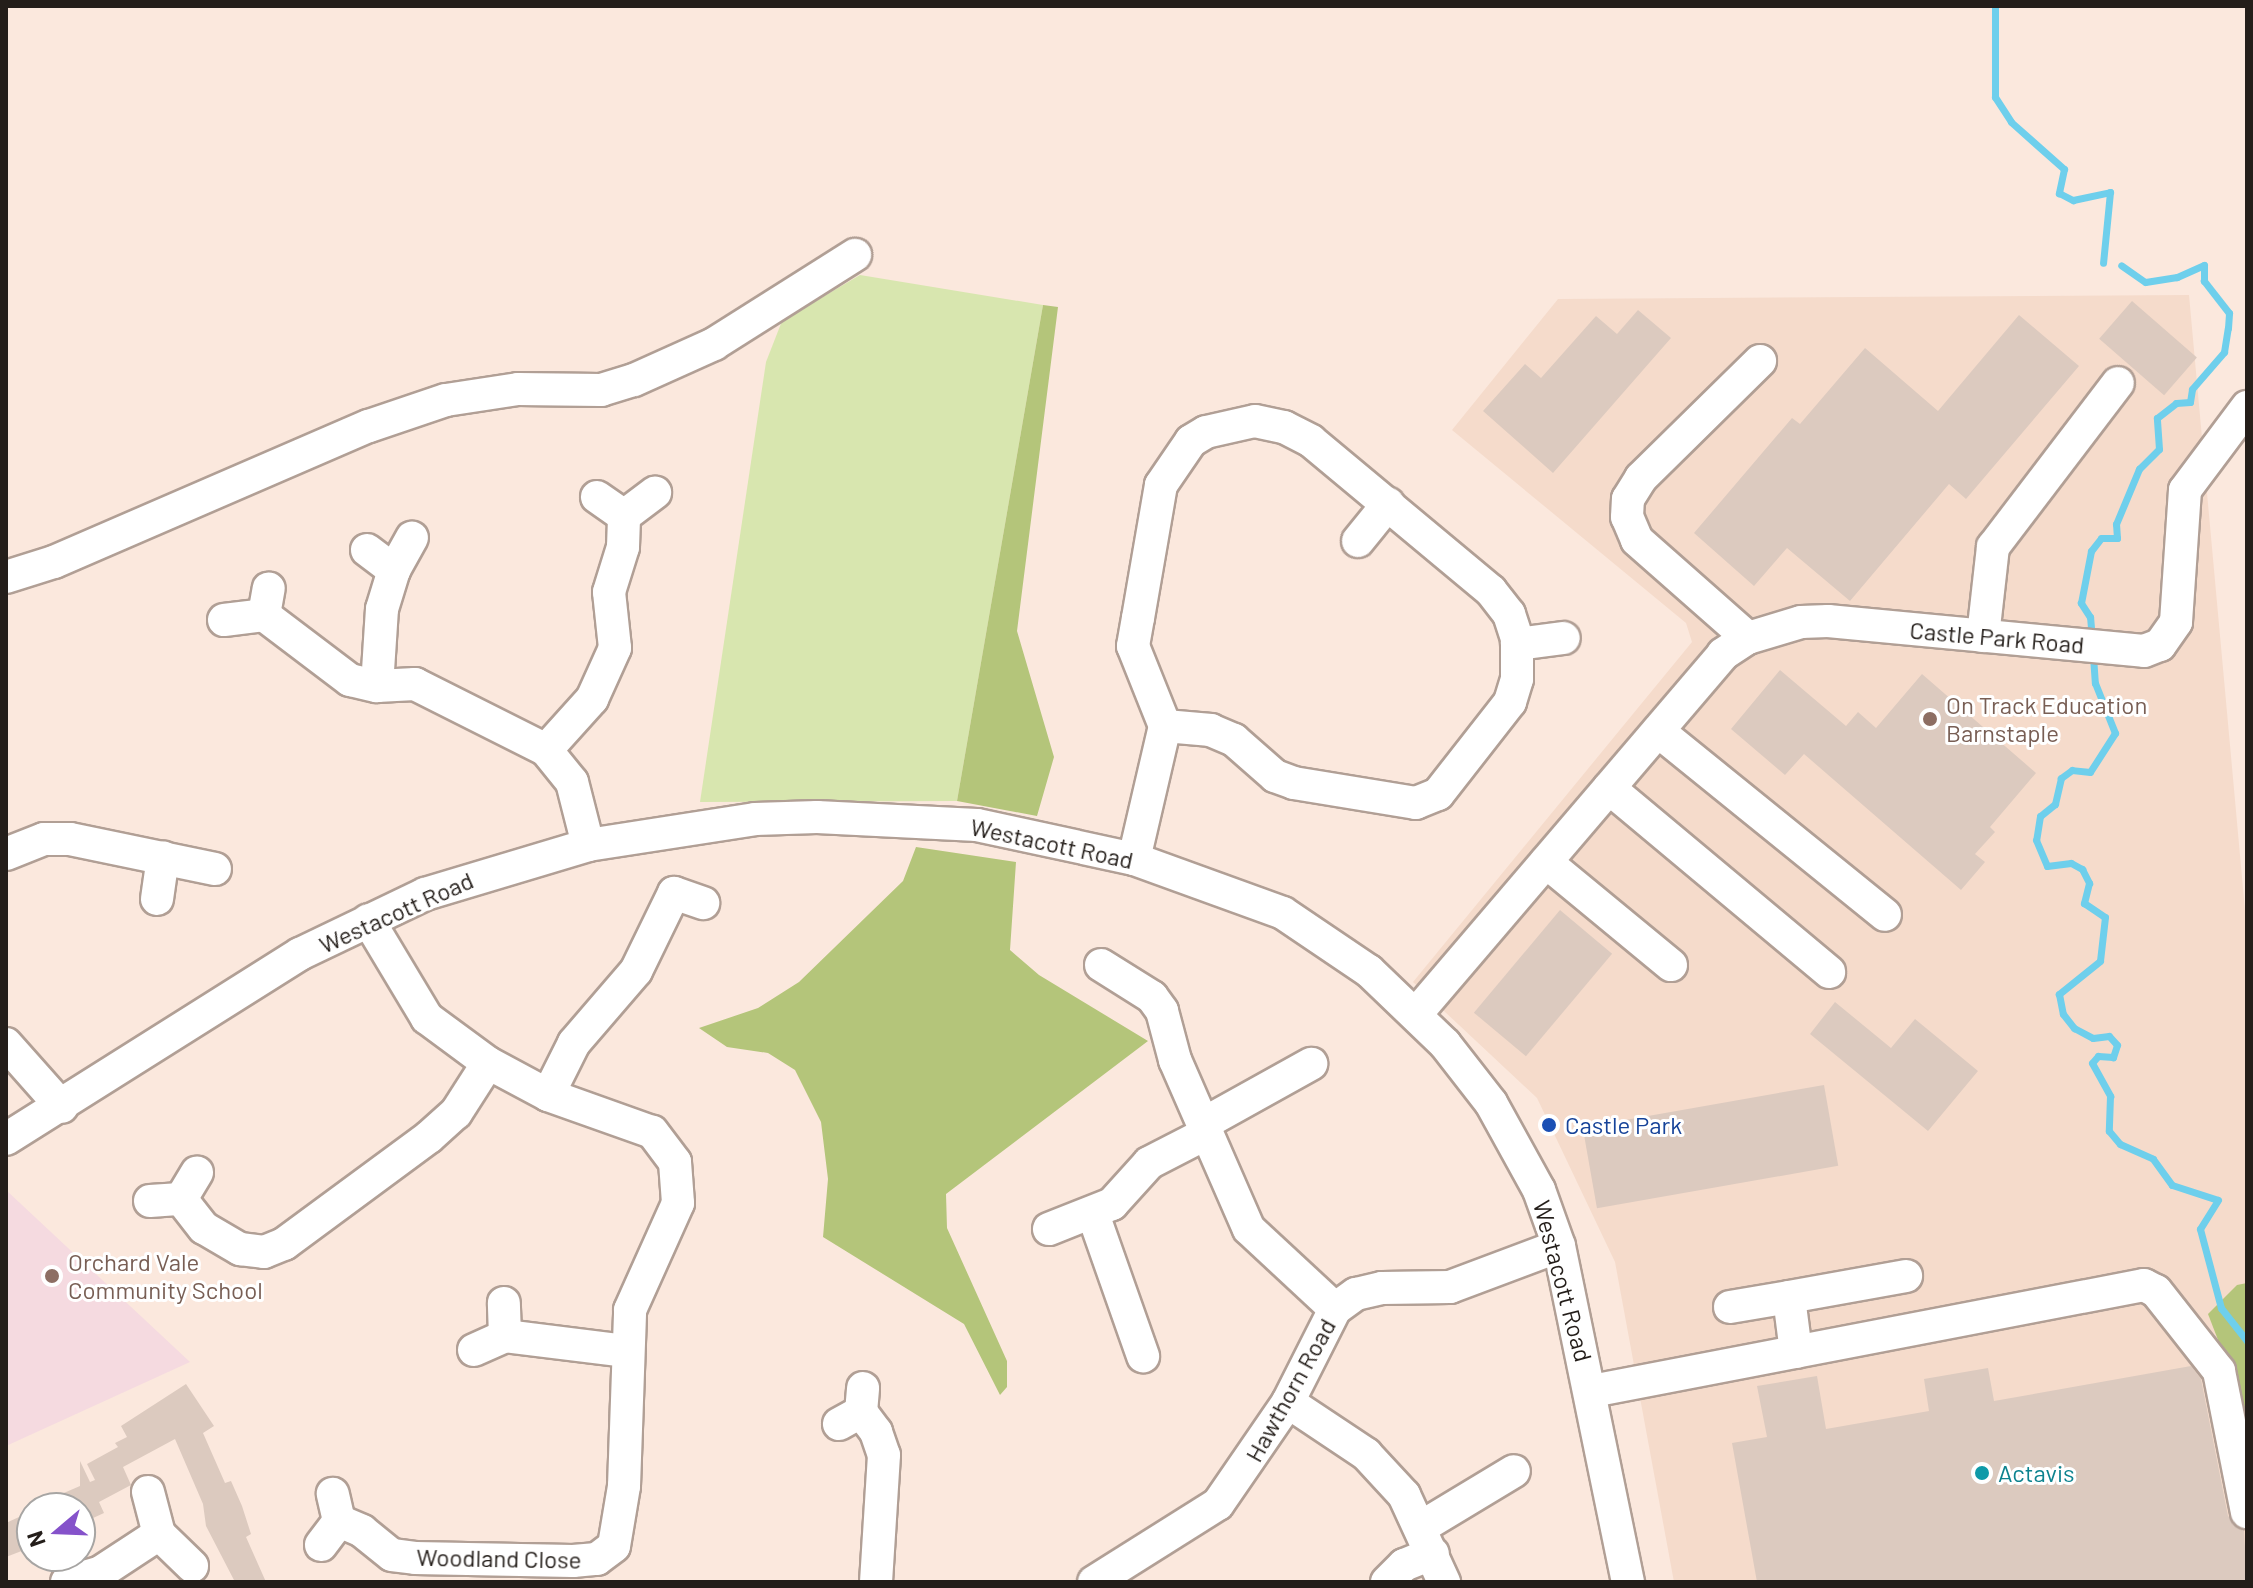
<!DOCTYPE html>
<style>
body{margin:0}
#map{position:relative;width:2253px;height:1588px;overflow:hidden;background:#fbe8dd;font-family:Barlow,sans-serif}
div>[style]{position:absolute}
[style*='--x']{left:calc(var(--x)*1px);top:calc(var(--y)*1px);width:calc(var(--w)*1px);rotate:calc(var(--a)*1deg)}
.built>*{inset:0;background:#f5dbcb}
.education>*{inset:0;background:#f5dae0}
.green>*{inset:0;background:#d8e6af}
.forest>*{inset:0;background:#b4c57a}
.stream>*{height:7px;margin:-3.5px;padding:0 3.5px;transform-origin:3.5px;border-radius:3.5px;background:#6ecfec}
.building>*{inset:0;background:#dccabf;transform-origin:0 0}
.roads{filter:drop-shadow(2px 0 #b19f95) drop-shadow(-2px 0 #b19f95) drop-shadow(0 2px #b19f95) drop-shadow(0 -2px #b19f95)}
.minor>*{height:32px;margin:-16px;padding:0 16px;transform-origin:16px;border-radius:16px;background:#fff}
.dots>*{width:22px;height:22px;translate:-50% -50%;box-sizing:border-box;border:4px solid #fff;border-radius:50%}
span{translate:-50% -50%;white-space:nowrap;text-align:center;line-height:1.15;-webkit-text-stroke:6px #fff;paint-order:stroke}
.street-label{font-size:24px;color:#241e1a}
.education-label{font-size:24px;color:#785e54}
.left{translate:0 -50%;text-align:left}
.transit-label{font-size:24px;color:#164399}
.culture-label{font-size:24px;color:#0d838f}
.frame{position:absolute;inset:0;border:8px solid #241e1a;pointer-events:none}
.north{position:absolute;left:16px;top:1492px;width:80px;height:80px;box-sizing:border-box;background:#fff;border:2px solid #a7a5a3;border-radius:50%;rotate:251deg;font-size:22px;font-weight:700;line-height:32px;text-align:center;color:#241e1a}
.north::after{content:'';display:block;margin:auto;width:28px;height:36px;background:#8552ca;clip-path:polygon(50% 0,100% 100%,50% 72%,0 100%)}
</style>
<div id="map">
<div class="built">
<i style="clip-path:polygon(2189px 295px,2247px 932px,2247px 1582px,1674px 1582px,1615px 1262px,1537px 1098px,1413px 982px,1692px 642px,1686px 623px,1452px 430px,1558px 299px)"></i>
</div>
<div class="education">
<i style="clip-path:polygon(6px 1190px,190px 1362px,6px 1446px)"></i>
</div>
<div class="green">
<i style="clip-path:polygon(860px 275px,1043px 305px,957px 801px,700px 802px,766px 362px,782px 321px)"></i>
</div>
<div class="forest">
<i style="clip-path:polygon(1043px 305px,1058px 307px,1017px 631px,1054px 757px,1037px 816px,957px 801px)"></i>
<i style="clip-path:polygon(916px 847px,1016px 862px,1010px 950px,1039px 975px,1148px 1041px,946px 1194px,947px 1228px,1007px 1361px,1007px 1387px,1000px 1395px,964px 1324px,823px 1237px,828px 1179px,821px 1122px,795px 1070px,768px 1053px,727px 1047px,699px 1028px,758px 1008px,799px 982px,903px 881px)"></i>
<i style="clip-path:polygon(2247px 1283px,2247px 1415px,2208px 1314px,2237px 1285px)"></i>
</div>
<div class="stream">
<i style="--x:1995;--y:6;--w:91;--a:90"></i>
<i style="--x:1995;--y:97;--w:30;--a:57"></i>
<i style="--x:2011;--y:122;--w:71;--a:41.6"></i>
<i style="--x:2064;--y:169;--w:25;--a:102"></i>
<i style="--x:2059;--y:193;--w:16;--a:27"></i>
<i style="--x:2073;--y:200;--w:38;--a:-12"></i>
<i style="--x:2110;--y:192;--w:71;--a:95.6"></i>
<i style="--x:2092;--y:639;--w:22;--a:-95"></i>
<i style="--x:2090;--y:617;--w:17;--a:-123"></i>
<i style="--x:2081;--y:603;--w:53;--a:-79.1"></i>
<i style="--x:2091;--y:551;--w:16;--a:-52"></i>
<i style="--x:2101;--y:538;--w:16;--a:0"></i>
<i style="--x:2117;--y:538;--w:14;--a:-94"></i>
<i style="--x:2116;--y:524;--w:60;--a:-67.3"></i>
<i style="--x:2139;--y:469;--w:28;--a:-45"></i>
<i style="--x:2159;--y:449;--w:31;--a:-94"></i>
<i style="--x:2157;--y:418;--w:24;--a:-38"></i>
<i style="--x:2176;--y:403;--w:14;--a:-4"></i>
<i style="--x:2190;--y:402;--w:13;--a:-81"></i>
<i style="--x:2192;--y:389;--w:49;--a:-49.1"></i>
<i style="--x:2224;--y:352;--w:24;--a:-81"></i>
<i style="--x:2228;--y:328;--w:15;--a:-86"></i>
<i style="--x:2229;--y:313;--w:41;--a:-128"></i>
<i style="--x:2204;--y:281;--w:16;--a:-90"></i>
<i style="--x:2204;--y:265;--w:30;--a:156"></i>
<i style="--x:2177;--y:277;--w:32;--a:171"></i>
<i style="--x:2145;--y:282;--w:29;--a:-145"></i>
<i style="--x:2093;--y:656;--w:27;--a:86"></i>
<i style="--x:2095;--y:683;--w:54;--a:68.2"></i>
<i style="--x:2115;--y:733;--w:46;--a:122.7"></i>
<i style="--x:2090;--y:772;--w:18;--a:-174"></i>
<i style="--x:2072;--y:770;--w:14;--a:144"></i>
<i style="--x:2061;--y:778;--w:27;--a:103"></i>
<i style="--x:2055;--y:804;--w:19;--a:141"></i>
<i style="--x:2040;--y:816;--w:24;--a:99"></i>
<i style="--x:2036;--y:840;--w:28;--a:67"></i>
<i style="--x:2047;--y:866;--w:24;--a:-7"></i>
<i style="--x:2071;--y:863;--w:13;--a:29"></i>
<i style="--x:2082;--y:869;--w:16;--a:63"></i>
<i style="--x:2089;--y:883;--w:21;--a:104"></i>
<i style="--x:2084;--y:903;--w:25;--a:34"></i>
<i style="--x:2105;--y:917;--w:44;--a:96.5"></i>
<i style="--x:2100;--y:961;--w:53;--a:141.2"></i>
<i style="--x:2059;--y:994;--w:20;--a:79"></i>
<i style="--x:2063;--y:1014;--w:18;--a:52"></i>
<i style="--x:2074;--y:1028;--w:21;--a:28"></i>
<i style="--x:2093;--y:1038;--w:16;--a:-7"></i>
<i style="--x:2109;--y:1036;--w:12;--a:48"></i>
<i style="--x:2117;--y:1045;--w:13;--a:108"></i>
<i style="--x:2113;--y:1057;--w:15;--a:-176"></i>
<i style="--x:2098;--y:1056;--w:9;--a:131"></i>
<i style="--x:2092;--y:1063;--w:38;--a:61"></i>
<i style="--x:2110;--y:1096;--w:35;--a:92"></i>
<i style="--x:2109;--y:1131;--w:17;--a:50"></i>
<i style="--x:2120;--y:1144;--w:36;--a:24"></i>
<i style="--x:2153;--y:1159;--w:32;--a:54"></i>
<i style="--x:2172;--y:1185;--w:48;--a:18.1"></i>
<i style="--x:2218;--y:1200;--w:34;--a:122"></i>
<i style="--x:2200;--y:1229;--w:82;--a:75.1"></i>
<i style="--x:2221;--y:1308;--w:42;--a:51.8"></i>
</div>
<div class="building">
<i style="left:2132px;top:301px;width:86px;height:50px;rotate:41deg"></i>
<i style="clip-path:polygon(1638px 310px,1671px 338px,1553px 473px,1483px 411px,1525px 364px,1541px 378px,1596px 316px,1617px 334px)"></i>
<i style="clip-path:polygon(2019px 315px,2079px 366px,1966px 499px,1949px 484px,1850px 601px,1787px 548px,1754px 586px,1694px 533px,1792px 418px,1800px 424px,1865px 348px,1938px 411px)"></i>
<i style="clip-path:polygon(1780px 670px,1846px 726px,1858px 712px,1876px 728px,1922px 674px,2036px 773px,1990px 827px,1995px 832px,1975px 854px,1985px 862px,1961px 890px,1804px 754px,1785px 775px,1731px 729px)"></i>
<i style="left:1560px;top:910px;width:68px;height:134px;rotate:40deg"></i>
<i style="clip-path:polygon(1835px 1002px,1891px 1048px,1915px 1019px,1978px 1071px,1928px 1131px,1810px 1034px)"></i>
<i style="left:1824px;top:1085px;width:82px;height:245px;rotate:80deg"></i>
<i style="clip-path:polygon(2191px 1366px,2201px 1379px,2228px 1516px,2244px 1530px,2247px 1582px,1757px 1582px,1732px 1443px,1767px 1437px,1757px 1386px,1817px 1376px,1826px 1429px,1929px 1411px,1924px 1379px,1988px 1368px,1994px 1401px)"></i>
<i style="clip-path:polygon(186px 1384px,214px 1426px,203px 1433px,225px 1483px,231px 1481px,242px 1506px,251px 1534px,246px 1537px,266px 1582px,235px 1582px,206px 1526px,203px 1504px,175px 1439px,123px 1467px,131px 1485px,99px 1502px,104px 1513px,80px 1524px,80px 1508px,29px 1508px,80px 1486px,80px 1461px,90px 1482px,95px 1480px,87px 1464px,118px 1447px,115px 1443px,127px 1437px,121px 1426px)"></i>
<i style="clip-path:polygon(32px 1511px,32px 1547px,6px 1557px,6px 1523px)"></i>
</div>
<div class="roads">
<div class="minor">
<i style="--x:597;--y:497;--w:33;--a:35"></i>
<i style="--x:624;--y:516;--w:39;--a:-37"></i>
<i style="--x:1358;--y:541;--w:48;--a:-51"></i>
<i style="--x:367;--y:550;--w:34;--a:37"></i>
<i style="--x:394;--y:570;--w:37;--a:-61"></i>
<i style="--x:6;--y:577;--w:50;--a:-17.4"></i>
<i style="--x:54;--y:562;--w:343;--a:-23.4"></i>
<i style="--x:369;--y:426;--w:81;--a:-18.7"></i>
<i style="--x:446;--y:400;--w:73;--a:-8.7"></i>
<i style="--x:518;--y:389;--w:83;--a:0.7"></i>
<i style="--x:601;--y:390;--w:34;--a:-17"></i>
<i style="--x:634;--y:380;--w:88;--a:-24.2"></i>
<i style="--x:714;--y:344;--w:167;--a:-32.3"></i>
<i style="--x:264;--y:615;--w:108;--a:37.1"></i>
<i style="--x:350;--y:680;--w:28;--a:13"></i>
<i style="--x:377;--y:686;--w:38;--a:-3"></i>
<i style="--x:415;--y:684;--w:147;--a:26.7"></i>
<i style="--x:546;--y:750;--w:41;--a:50.9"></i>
<i style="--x:572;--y:782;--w:65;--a:75.7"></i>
<i style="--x:224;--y:620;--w:40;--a:-7.1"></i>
<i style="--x:264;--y:615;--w:27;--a:-80"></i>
<i style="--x:1983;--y:636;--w:90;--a:-83.6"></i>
<i style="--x:1993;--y:547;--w:206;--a:-52.7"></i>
<i style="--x:1748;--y:638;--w:148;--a:-138.6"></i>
<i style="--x:1637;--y:540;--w:25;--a:-113"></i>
<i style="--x:1627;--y:517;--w:18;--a:-87"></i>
<i style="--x:1628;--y:499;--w:25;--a:-58"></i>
<i style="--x:1641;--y:478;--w:167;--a:-44.5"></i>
<i style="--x:1517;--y:644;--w:47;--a:-7.3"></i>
<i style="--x:377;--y:686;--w:77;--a:-86.3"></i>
<i style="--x:382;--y:609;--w:41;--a:-72.9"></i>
<i style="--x:1658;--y:731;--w:292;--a:39"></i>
<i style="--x:546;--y:750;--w:69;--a:-48"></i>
<i style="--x:592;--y:699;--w:56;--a:-65.7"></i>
<i style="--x:615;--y:648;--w:56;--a:-96.1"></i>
<i style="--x:609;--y:592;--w:47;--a:-72.7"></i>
<i style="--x:623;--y:547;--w:31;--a:-88"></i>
<i style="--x:1609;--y:788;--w:287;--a:39.9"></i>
<i style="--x:6;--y:854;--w:41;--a:-21.5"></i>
<i style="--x:44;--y:839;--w:26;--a:0"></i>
<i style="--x:70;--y:839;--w:148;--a:11.7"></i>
<i style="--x:1134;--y:859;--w:137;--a:-76.9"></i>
<i style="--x:1165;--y:726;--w:86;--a:-111.8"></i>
<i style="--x:1133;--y:646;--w:28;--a:-80"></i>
<i style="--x:1138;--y:618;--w:135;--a:-80.2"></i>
<i style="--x:1161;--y:485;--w:53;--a:-55.7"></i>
<i style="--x:1191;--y:441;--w:17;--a:-31"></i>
<i style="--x:1206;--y:432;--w:50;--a:-12.7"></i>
<i style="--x:1255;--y:421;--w:30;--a:12"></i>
<i style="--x:1284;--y:427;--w:30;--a:27"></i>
<i style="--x:1311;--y:441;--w:234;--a:39.8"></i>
<i style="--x:1491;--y:591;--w:29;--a:52"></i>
<i style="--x:1509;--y:614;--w:25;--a:72"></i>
<i style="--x:1517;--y:638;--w:41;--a:90"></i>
<i style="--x:1517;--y:679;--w:24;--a:107"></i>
<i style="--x:1510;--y:702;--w:117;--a:128"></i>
<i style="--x:1438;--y:794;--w:24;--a:158"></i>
<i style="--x:1416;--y:803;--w:124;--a:-170.7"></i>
<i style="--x:1294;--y:783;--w:20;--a:-160"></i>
<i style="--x:1275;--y:776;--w:55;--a:-138.7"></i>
<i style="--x:1234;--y:740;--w:25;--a:-157"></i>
<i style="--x:1211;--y:730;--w:46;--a:-175"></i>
<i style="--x:1546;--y:862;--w:162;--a:39.5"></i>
<i style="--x:157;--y:899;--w:42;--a:-81.9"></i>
<i style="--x:1101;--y:965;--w:60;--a:32.1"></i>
<i style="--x:1152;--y:997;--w:17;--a:54"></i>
<i style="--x:1162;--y:1011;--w:51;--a:75.1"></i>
<i style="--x:1175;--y:1060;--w:184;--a:66.4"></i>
<i style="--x:1249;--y:1229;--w:117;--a:42.9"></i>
<i style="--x:1416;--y:1014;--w:473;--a:-49.5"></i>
<i style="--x:1723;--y:654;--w:30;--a:-33"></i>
<i style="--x:1748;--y:638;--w:55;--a:-16.8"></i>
<i style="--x:1801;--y:622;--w:27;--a:-2"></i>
<i style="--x:1828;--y:621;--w:317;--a:5.4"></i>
<i style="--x:2144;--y:651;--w:17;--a:-21"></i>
<i style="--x:2160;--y:645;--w:28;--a:-55"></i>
<i style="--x:2176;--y:622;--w:132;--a:-86.1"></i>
<i style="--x:2185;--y:490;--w:104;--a:-53.2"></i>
<i style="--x:6;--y:1044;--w:84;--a:48.4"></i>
<i style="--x:548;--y:1095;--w:58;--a:-63.4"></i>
<i style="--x:574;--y:1043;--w:95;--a:-49.3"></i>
<i style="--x:636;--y:971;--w:87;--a:-64"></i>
<i style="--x:674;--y:893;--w:31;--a:19"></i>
<i style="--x:1203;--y:1124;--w:124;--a:-29.1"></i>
<i style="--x:6;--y:1139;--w:347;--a:-32.2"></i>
<i style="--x:300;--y:954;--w:139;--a:-25.6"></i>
<i style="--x:425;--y:894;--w:170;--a:-16.7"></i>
<i style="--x:588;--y:845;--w:169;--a:-8.8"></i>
<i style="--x:755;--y:819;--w:62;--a:-1.8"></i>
<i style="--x:817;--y:817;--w:160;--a:2.9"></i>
<i style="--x:977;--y:825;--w:161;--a:12.2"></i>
<i style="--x:1134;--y:859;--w:158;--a:19.9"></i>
<i style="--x:1283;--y:913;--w:104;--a:34"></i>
<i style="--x:1369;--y:971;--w:105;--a:43.8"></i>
<i style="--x:1445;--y:1044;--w:75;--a:52.1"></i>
<i style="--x:1491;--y:1103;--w:99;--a:61.1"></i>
<i style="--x:1539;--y:1190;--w:59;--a:70.3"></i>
<i style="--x:1559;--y:1246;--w:343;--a:78.4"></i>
<i style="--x:181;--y:1199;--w:37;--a:52"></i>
<i style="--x:204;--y:1228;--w:42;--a:30.3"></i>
<i style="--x:240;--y:1249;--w:24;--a:7"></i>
<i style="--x:264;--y:1252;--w:22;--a:-22"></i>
<i style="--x:284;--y:1244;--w:180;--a:-36.4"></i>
<i style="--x:429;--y:1137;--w:36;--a:-42"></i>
<i style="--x:456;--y:1113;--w:59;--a:-57.4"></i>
<i style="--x:150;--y:1201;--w:31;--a:-4"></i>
<i style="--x:181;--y:1199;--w:31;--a:-59"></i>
<i style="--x:1093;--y:1214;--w:151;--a:70.6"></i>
<i style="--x:1049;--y:1229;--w:68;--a:-21.6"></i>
<i style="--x:1112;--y:1204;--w:55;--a:-47.9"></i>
<i style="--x:1149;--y:1163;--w:65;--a:-27.3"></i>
<i style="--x:1730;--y:1307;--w:60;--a:-9.6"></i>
<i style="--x:505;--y:1336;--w:121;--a:7.1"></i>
<i style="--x:474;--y:1350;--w:34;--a:-24"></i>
<i style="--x:505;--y:1336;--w:33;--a:-92"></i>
<i style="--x:1796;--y:1352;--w:55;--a:-97.3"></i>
<i style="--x:1789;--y:1297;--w:119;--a:-10.2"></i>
<i style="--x:1592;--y:1391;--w:562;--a:-10.87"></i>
<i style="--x:2144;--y:1285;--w:13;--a:27"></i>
<i style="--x:2156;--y:1291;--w:102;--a:51.8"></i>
<i style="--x:2219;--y:1371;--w:144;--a:78.8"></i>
<i style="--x:1288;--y:1402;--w:94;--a:33.7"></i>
<i style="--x:1366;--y:1454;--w:56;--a:47.2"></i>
<i style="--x:1404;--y:1495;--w:96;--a:65.3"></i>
<i style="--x:861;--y:1412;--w:25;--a:53"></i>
<i style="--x:876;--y:1432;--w:24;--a:71"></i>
<i style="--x:884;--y:1455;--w:127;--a:93.6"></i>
<i style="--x:839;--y:1424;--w:25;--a:-29"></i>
<i style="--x:861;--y:1412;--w:24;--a:-85"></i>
<i style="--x:148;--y:1492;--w:43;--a:75.3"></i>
<i style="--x:159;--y:1534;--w:46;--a:44.1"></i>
<i style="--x:339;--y:1521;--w:25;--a:23"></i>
<i style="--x:362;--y:1531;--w:38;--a:39"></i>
<i style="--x:392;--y:1555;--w:23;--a:7"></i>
<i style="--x:415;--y:1558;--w:158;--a:1.1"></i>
<i style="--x:573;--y:1561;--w:24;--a:-5"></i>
<i style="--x:597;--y:1559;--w:21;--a:-37"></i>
<i style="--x:614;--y:1546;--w:61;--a:-80.5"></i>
<i style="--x:624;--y:1486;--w:176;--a:-88"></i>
<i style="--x:630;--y:1310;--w:117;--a:-65.8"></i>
<i style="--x:678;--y:1203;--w:41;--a:-94.2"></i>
<i style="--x:675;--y:1162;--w:38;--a:-127"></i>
<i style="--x:652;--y:1132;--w:110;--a:-160.4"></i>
<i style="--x:548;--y:1095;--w:68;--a:-151.9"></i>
<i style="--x:488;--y:1063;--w:76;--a:-143.6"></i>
<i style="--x:427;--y:1018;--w:114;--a:-121"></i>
<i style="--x:1423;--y:1526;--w:106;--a:-31.1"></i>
<i style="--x:321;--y:1545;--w:30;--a:-53"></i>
<i style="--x:339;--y:1521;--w:28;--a:-103"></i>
<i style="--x:67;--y:1582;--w:35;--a:-16"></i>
<i style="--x:101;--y:1572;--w:69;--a:-33.2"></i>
<i style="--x:1094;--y:1582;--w:146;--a:-32.2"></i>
<i style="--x:1218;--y:1504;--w:124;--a:-55.5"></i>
<i style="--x:1288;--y:1402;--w:104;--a:-63.2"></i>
<i style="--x:1335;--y:1309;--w:26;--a:-36"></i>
<i style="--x:1356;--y:1294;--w:27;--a:-13"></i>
<i style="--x:1382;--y:1288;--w:68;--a:-0.8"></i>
<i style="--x:1450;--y:1287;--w:116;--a:-20.6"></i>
<i style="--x:1387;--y:1582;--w:24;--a:-45"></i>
<i style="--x:1404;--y:1565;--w:31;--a:-22"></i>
</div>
</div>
<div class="dots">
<i style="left:1930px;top:719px;background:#8d6e63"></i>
<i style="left:1549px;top:1125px;background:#1a4fb4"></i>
<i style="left:52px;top:1276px;background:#8d6e63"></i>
<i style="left:1982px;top:1473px;background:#0f9aa8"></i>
</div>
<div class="street-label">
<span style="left:1997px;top:637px;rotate:5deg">Castle Park Road</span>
<span style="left:1052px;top:843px;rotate:12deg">Westacott Road</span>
<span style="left:396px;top:912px;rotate:-24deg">Westacott Road</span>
<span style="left:1563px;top:1281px;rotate:75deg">Westacott Road</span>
<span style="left:1290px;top:1390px;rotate:-61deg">Hawthorn Road</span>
<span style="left:499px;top:1558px;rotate:1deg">Woodland Close</span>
</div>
<div class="education-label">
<span class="left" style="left:1946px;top:719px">On Track Education<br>Barnstaple</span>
<span class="left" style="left:68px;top:1276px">Orchard Vale<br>Community School</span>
</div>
<div class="transit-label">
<span class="left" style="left:1565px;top:1125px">Castle Park</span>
</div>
<div class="culture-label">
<span class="left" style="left:1998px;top:1473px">Actavis</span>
</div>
<div class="frame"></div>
<div class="north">N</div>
</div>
